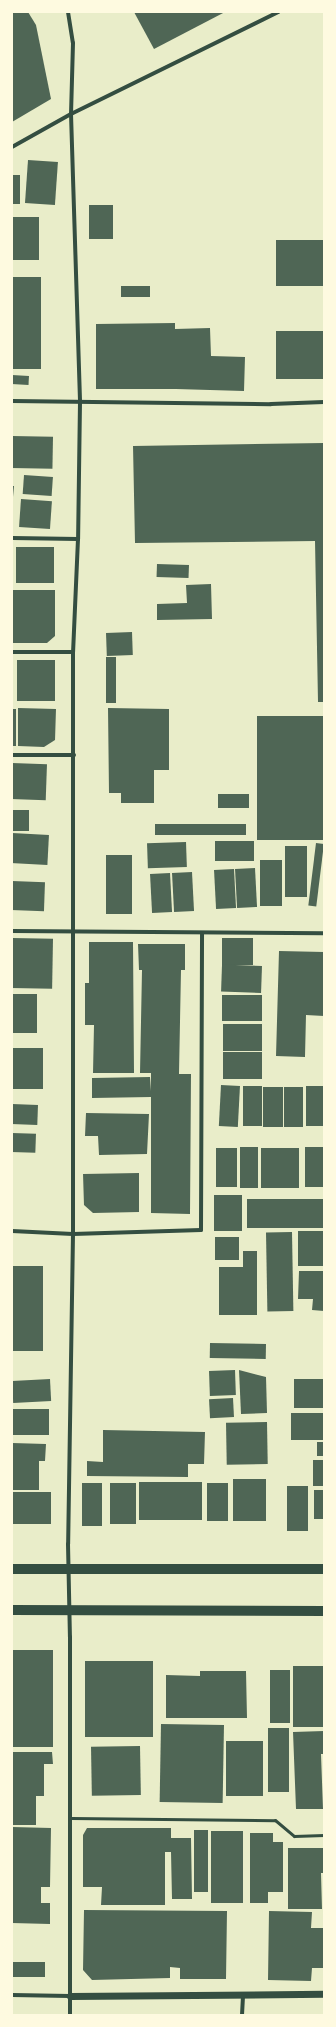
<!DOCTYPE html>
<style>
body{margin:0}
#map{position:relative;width:336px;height:2027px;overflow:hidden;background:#e9edc9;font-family:Arial,sans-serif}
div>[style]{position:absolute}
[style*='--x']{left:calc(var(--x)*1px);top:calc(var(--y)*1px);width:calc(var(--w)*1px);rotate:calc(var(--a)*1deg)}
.building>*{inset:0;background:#4f6655;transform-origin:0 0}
.service>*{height:3px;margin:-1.5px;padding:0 1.5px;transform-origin:1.5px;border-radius:1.5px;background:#344e41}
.minor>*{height:4px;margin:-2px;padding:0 2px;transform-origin:2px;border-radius:2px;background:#344e41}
.tertiary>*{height:7px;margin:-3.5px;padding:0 3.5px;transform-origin:3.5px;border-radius:3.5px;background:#344e41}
.primary>*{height:10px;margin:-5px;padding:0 5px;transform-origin:5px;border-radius:5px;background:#344e41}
span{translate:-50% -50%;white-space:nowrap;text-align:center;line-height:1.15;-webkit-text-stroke:4px #fefae0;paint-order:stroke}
.frame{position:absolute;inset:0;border:13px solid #fefae0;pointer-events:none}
</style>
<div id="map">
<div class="building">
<i style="clip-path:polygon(12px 12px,28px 12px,36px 25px,51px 99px,12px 122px)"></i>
<i style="clip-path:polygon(134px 12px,225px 12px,154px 49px)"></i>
<i style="left:28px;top:160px;width:30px;height:43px;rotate:4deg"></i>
<i style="left:12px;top:175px;width:8px;height:29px"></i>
<i style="left:89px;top:205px;width:24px;height:34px"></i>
<i style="left:12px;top:217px;width:27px;height:43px"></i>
<i style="left:324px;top:240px;width:46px;height:48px;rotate:90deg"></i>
<i style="left:12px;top:277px;width:29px;height:92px"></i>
<i style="left:121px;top:286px;width:29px;height:11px"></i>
<i style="clip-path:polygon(175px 323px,175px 329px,210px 328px,211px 356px,245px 357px,244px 391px,176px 389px,96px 389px,96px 324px)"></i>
<i style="left:276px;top:331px;width:48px;height:48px"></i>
<i style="left:12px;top:375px;width:17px;height:9px;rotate:3deg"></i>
<i style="left:12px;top:436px;width:41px;height:32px;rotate:1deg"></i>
<i style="clip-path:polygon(324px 443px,324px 702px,318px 702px,315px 541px,135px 543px,133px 446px)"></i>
<i style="left:24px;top:475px;width:29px;height:19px;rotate:4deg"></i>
<i style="clip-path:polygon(12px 486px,14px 486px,13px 497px,12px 497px)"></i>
<i style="left:21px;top:499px;width:31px;height:28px;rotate:4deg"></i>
<i style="left:16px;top:547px;width:38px;height:36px"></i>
<i style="left:157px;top:564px;width:32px;height:13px;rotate:2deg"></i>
<i style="clip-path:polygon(211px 584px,212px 619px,157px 620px,157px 604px,187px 603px,186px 585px)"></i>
<i style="clip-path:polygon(12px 590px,55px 590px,55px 636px,47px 643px,12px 643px)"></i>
<i style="left:132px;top:632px;width:23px;height:26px;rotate:88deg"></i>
<i style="left:106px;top:657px;width:10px;height:46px"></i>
<i style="left:17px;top:660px;width:38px;height:41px"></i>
<i style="clip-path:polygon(18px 708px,56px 709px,55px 740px,44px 747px,18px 746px)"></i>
<i style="clip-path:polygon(108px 708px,169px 709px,169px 770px,154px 770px,154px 803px,121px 803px,121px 793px,109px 793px)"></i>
<i style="left:12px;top:709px;width:4px;height:37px"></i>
<i style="left:257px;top:716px;width:67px;height:124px"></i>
<i style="left:12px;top:763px;width:35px;height:36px;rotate:2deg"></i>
<i style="left:249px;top:794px;width:14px;height:31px;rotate:90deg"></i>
<i style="left:12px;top:810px;width:17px;height:21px"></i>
<i style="left:155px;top:824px;width:91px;height:11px"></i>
<i style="left:12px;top:833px;width:37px;height:30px;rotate:3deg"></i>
<i style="left:215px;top:841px;width:39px;height:20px"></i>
<i style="left:186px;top:842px;width:25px;height:39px;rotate:88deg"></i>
<i style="left:316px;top:843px;width:8px;height:63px;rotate:7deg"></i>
<i style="left:285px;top:846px;width:22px;height:51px"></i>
<i style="left:106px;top:855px;width:26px;height:59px"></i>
<i style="left:260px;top:860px;width:22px;height:46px"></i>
<i style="left:255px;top:868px;width:39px;height:20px;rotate:87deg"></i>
<i style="left:234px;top:869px;width:39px;height:20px;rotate:87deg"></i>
<i style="left:192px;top:872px;width:39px;height:20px;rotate:87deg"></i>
<i style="left:170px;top:873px;width:39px;height:20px;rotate:87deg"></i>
<i style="left:12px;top:881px;width:33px;height:29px;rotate:2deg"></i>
<i style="left:12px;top:938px;width:41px;height:50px;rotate:1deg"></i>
<i style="left:222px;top:938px;width:31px;height:27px"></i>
<i style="clip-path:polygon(89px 942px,133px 942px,134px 1073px,93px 1073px,94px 1025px,85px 1025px,85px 983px,89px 983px)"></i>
<i style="clip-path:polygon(138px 944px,185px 944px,185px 970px,181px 970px,179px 1074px,191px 1074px,190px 1214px,151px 1213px,151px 1097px,92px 1098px,92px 1078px,150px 1077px,151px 1091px,151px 1073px,140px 1073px,142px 970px,139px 970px)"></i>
<i style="clip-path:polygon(279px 951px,324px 952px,324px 1016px,306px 1015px,305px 1057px,276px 1056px)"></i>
<i style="left:262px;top:966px;width:27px;height:40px;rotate:92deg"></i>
<i style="left:12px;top:994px;width:25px;height:39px"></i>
<i style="left:222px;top:995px;width:40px;height:26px"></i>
<i style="left:223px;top:1024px;width:39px;height:27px"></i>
<i style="left:12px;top:1048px;width:31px;height:41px"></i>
<i style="left:262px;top:1052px;width:27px;height:39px;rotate:90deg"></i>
<i style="left:221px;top:1085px;width:19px;height:41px;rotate:3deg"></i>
<i style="left:243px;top:1086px;width:19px;height:40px"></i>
<i style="left:306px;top:1086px;width:18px;height:40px"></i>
<i style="left:263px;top:1087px;width:20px;height:40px"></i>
<i style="left:284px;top:1087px;width:19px;height:40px"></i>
<i style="left:12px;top:1104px;width:26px;height:20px;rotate:2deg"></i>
<i style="clip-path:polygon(86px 1113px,149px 1114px,147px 1154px,99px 1155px,98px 1136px,85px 1136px)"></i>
<i style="left:12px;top:1133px;width:24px;height:19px;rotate:2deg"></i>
<i style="left:240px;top:1147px;width:18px;height:41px"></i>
<i style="left:305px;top:1147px;width:19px;height:40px"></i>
<i style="left:216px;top:1148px;width:21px;height:39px"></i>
<i style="left:261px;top:1148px;width:38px;height:40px"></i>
<i style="clip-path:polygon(139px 1173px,139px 1212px,93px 1213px,84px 1205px,83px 1174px)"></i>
<i style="left:214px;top:1195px;width:28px;height:36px"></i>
<i style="left:247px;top:1199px;width:77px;height:29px"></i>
<i style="left:298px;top:1231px;width:26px;height:35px"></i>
<i style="left:292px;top:1232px;width:79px;height:26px;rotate:89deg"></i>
<i style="left:215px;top:1237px;width:24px;height:23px"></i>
<i style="clip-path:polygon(243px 1251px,257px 1251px,257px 1315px,219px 1315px,219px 1267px,243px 1267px)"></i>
<i style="left:12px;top:1266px;width:31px;height:85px"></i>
<i style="clip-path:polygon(299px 1271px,324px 1271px,324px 1311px,312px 1310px,313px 1299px,298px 1299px)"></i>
<i style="left:210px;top:1343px;width:56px;height:15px;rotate:1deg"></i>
<i style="left:235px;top:1370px;width:25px;height:26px;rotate:88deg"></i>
<i style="clip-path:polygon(239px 1370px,266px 1377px,267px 1413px,241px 1414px)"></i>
<i style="left:50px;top:1379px;width:22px;height:38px;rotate:87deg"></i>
<i style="left:294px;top:1379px;width:30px;height:29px"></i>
<i style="left:233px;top:1398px;width:19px;height:24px;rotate:87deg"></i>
<i style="left:49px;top:1409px;width:26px;height:37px;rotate:90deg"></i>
<i style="left:291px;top:1413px;width:33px;height:27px"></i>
<i style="left:267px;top:1422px;width:42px;height:41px;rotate:89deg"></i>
<i style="clip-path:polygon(103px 1430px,205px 1432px,204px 1464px,188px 1464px,188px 1477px,87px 1476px,87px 1461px,103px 1462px)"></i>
<i style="left:317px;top:1442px;width:7px;height:14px"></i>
<i style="clip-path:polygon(12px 1443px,46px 1444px,45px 1461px,39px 1461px,39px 1490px,12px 1490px)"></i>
<i style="left:313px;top:1460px;width:11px;height:26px"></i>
<i style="left:233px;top:1479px;width:33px;height:42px"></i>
<i style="left:139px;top:1482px;width:63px;height:38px"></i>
<i style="left:82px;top:1483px;width:20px;height:43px"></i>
<i style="left:110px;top:1483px;width:26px;height:41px"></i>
<i style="left:207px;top:1483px;width:21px;height:38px"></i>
<i style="left:287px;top:1486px;width:21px;height:45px"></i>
<i style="left:314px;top:1490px;width:10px;height:29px"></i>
<i style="left:51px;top:1492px;width:32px;height:39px;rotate:90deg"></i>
<i style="left:12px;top:1650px;width:41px;height:97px"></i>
<i style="left:85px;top:1661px;width:68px;height:76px"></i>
<i style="left:293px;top:1666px;width:31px;height:61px"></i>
<i style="left:290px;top:1670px;width:53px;height:20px;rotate:90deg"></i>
<i style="clip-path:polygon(200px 1671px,246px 1671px,247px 1718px,166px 1718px,166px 1675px,200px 1676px)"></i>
<i style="left:161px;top:1724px;width:63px;height:78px;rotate:1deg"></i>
<i style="left:268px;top:1728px;width:21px;height:64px"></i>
<i style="clip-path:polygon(324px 1731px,324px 1754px,321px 1754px,323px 1809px,296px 1809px,293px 1732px)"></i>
<i style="left:226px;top:1741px;width:37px;height:55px"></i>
<i style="left:140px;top:1746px;width:49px;height:49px;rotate:89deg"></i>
<i style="clip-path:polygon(12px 1752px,52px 1752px,53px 1764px,44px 1764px,44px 1796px,36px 1796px,36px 1825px,12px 1825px)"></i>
<i style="clip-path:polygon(12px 1827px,51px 1828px,50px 1887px,41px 1887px,41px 1903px,50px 1903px,50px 1924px,12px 1923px)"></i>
<i style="clip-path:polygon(87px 1828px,171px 1828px,171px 1838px,191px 1838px,192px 1899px,172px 1899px,171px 1852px,165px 1852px,165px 1905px,101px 1905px,102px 1887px,83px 1887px,83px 1835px)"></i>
<i style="left:194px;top:1830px;width:14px;height:62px"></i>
<i style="left:211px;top:1831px;width:32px;height:72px"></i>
<i style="clip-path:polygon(250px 1833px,273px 1833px,273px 1842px,283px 1842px,283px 1892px,268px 1892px,268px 1903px,250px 1903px)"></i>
<i style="clip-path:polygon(288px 1848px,324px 1848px,324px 1873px,321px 1873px,322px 1909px,288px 1909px)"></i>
<i style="clip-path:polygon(84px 1910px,227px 1911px,226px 1979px,180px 1979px,180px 1968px,170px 1967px,170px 1978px,92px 1980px,83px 1970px)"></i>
<i style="clip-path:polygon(269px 1911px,312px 1912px,311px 1928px,324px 1928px,324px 1968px,312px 1968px,311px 1981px,268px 1980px)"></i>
<i style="left:12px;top:1962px;width:33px;height:15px"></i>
</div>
<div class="service">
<i style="--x:71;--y:1818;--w:204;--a:0.6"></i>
<i style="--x:275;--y:1820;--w:25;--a:40"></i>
<i style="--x:294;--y:1836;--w:30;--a:-2"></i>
</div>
<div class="minor">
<i style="--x:68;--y:12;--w:31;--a:81"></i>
<i style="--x:73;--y:43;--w:71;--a:91.6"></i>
<i style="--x:71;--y:114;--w:288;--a:88.2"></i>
<i style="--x:80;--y:402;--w:137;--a:90.8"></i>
<i style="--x:78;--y:539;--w:113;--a:92.5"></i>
<i style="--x:73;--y:652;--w:582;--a:90"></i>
<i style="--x:73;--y:1234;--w:310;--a:90.9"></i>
<i style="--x:68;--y:1544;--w:93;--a:88.8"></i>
<i style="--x:70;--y:1637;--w:378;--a:90"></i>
<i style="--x:12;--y:147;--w:68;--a:-29.2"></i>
<i style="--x:71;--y:114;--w:231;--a:-26.2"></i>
<i style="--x:12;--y:401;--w:259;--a:0.7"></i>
<i style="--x:271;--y:404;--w:53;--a:-2.2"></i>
<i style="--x:12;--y:538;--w:66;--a:0.9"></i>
<i style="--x:12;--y:652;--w:61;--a:0"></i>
<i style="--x:12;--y:755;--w:62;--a:0"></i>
<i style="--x:12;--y:931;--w:312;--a:0.4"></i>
<i style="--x:12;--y:1231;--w:61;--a:2.8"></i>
<i style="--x:73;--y:1234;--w:128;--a:-1.8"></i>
<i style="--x:201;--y:1230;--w:297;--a:-89.8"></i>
<i style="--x:12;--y:1995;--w:58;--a:1"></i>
<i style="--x:242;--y:2015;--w:20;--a:-87"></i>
</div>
<div class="tertiary">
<i style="--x:70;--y:1996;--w:254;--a:-0.5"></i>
</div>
<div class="primary">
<i style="--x:12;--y:1569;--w:312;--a:0"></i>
<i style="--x:12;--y:1610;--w:312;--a:0.2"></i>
</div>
<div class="frame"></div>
</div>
